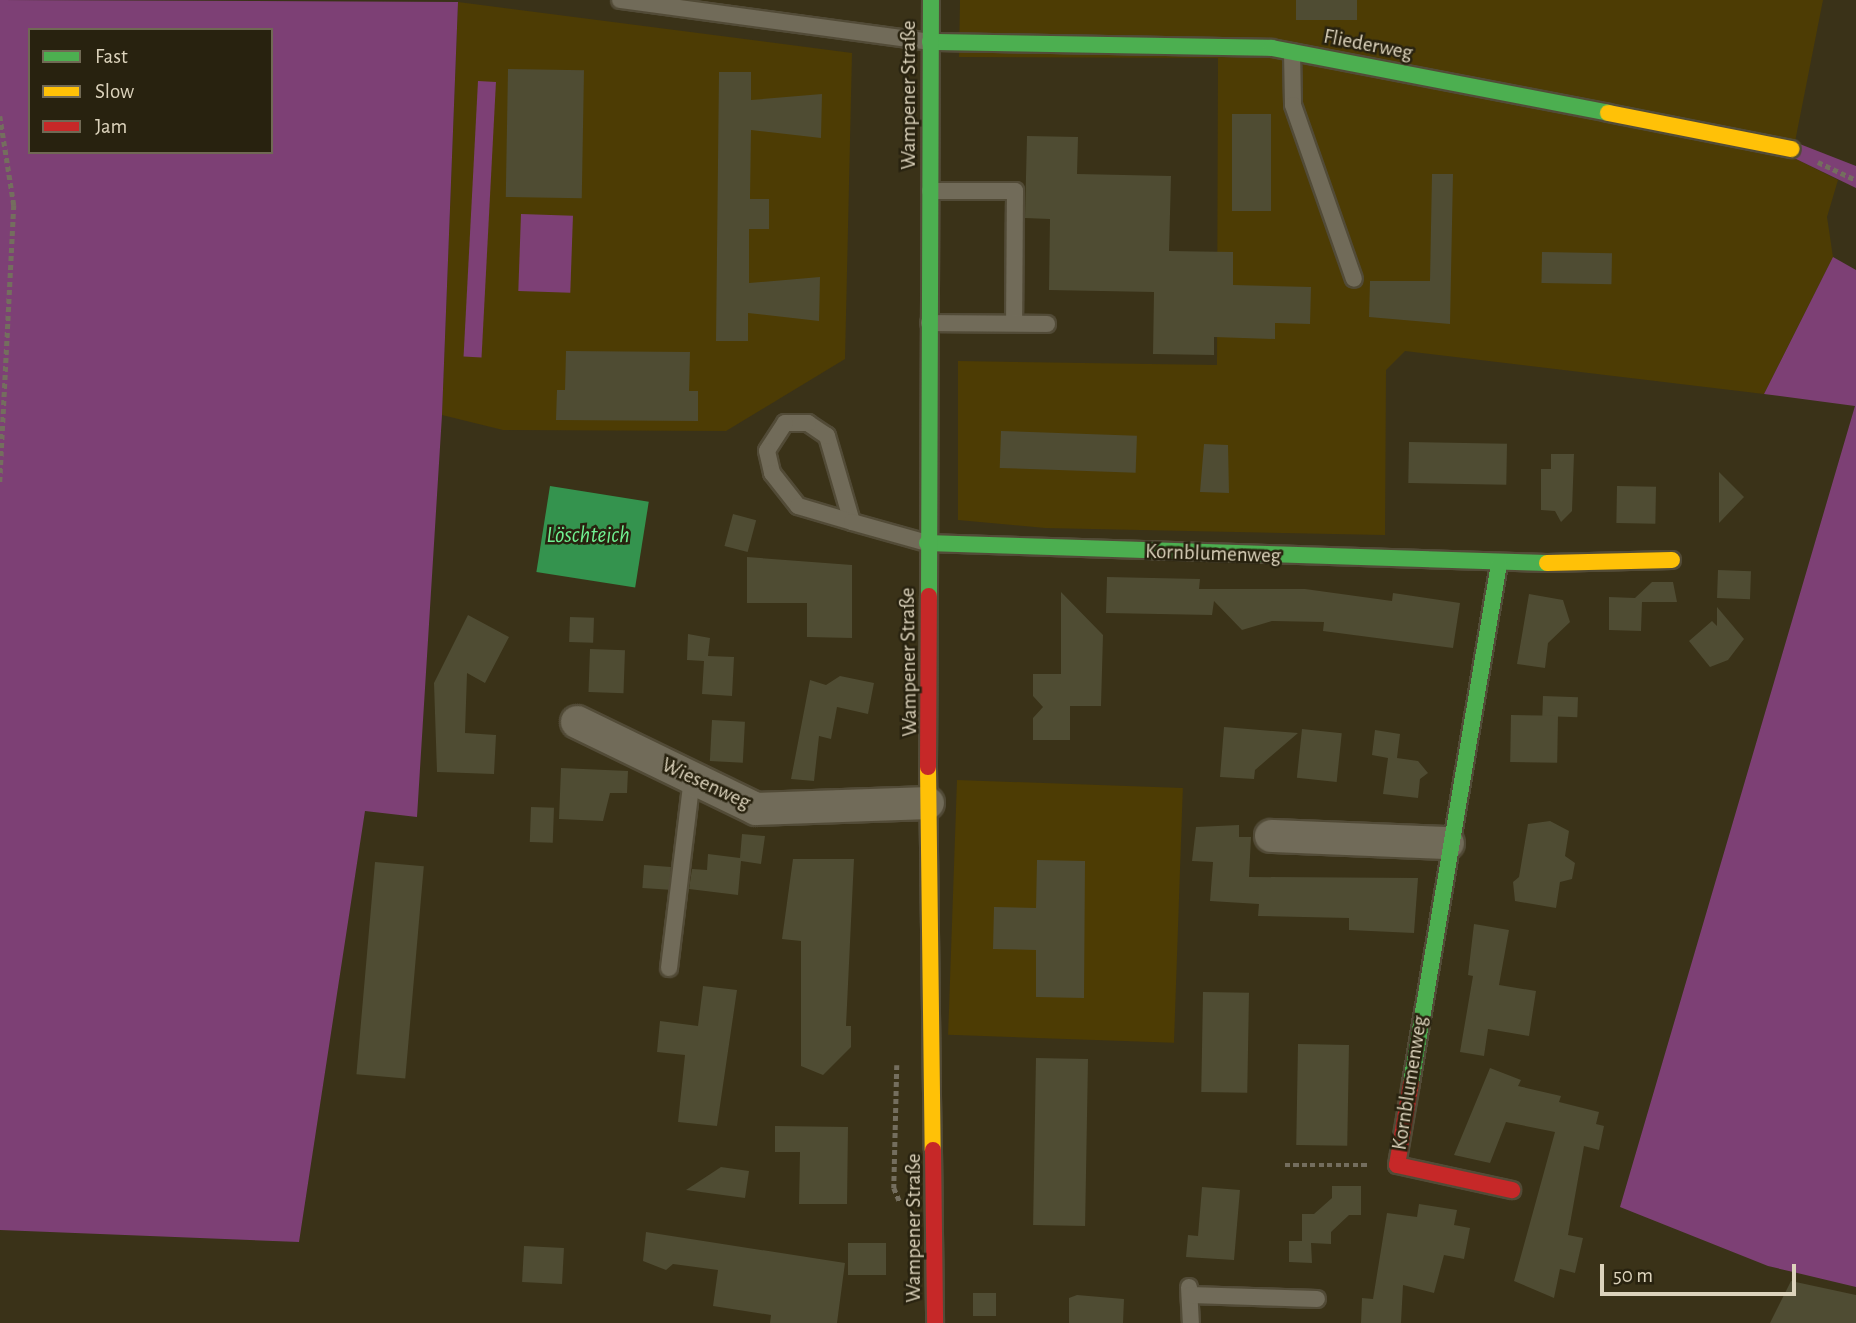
<!DOCTYPE html>
<meta charset="utf-8">
<style>
body{margin:0}
#map{position:relative;width:1856px;height:1323px;overflow:hidden;background:#3a3218;font-family:"Alegreya Sans",sans-serif}
div>[style]{position:absolute}
[style*='--x']{left:calc(var(--x)*1px);top:calc(var(--y)*1px);width:calc(var(--w)*1px);rotate:calc(var(--a)*1deg)}
.built>*{inset:0;background:#4d3c04;transform-origin:0 0}
.green>*{inset:0;background:#7d4075;transform-origin:0 0}
.water>*{inset:0;background:#34934e;transform-origin:0 0}
.building>*{inset:0;background:#4f4c33;transform-origin:0 0}
.path>*{height:4.5px;margin-top:-2.25px;transform-origin:0;background:repeating-linear-gradient(90deg,#746e5e 0 5px,transparent 0 8.5px)}
.roads{filter:drop-shadow(2px 0 #524b37) drop-shadow(-2px 0 #524b37) drop-shadow(0 2px #524b37) drop-shadow(0 -2px #524b37)}
.lane>*{height:16px;margin:-8px;padding:0 8px;transform-origin:8px;border-radius:8px;background:#716b59}
.street>*{height:32px;margin:-16px;padding:0 16px;transform-origin:16px;border-radius:16px;background:#716b59}
.fast>*{height:16px;margin:-8px;padding:0 8px;transform-origin:8px;border-radius:8px;background:#4caf50}
.slow>*{height:16px;margin:-8px;padding:0 8px;transform-origin:8px;border-radius:8px;background:#ffc107}
.jam>*{height:16px;margin:-8px;padding:0 8px;transform-origin:8px;border-radius:8px;background:#c62828}
span{translate:-50% -50%;white-space:nowrap;text-align:center;line-height:1.15;-webkit-text-stroke:5px #28220f;paint-order:stroke}
.street-label{font-size:21px;color:#dcd3bc}
.water-label{font-size:23px;color:#70f191;font-style:italic}
.legend{position:absolute;left:28px;top:28px;width:245px;height:126px;box-sizing:border-box;background:#28220f;border:2px solid #706954;margin:0;padding:9px 12px;list-style:none;font-size:21px;color:#dcd3bc}
.legend li{display:flex;align-items:center;gap:14px;height:35px}
.legend b{width:35px;border:2px solid #706954}
.scale{position:absolute;left:1600px;top:1264px;width:196px;height:32px;box-sizing:border-box;border:4px solid #dcd3bc;border-top:0;padding-left:9px;font-size:21px;line-height:24px;white-space:nowrap;color:#dcd3bc;-webkit-text-stroke:5px #28220f;paint-order:stroke}
</style>
<div id="map">
<div class="built">
<i style="clip-path:polygon(960px 0,1823px 0,1792px 157px,1838px 180px,1827px 217px,1833px 257px,1764px 394px,1405px 351px,1386px 370px,1385px 535px,1045px 528px,958px 520px,958px 361px,1217px 365px,1218px 58px,959px 57px)"></i>
<i style="clip-path:polygon(458px 2px,852px 53px,845px 359px,726px 431px,503px 430px,442px 415px)"></i>
<i style="left:957px;top:780px;width:226px;height:255px;rotate:2deg"></i>
</div>
<div class="green">
<i style="clip-path:polygon(evenodd,0 0,458px 2px,442px 415px,417px 817px,365px 811px,299px 1242px,0 1230px,0 0,30px 30px,271px 30px,271px 152px,30px 152px,30px 30px)"></i>
<i style="left:478px;top:81px;width:18px;height:276px;rotate:3deg"></i>
<i style="clip-path:polygon(1792px 141px,1856px 166px,1856px 188px,1792px 157px)"></i>
<i style="left:521px;top:214px;width:52px;height:77px;rotate:2deg"></i>
<i style="clip-path:polygon(1833px 257px,1856px 270px,1856px 1287px,1768px 1266px,1620px 1207px,1855px 406px,1764px 394px)"></i>
</div>
<div class="water">
<i style="left:550px;top:486px;width:100px;height:87px;rotate:9deg"></i>
</div>
<div class="building">
<i style="left:1296px;top:0;width:61px;height:20px"></i>
<i style="left:508px;top:69px;width:76px;height:128px;rotate:1deg"></i>
<i style="clip-path:polygon(719px 72px,751px 72px,751px 100px,822px 94px,821px 138px,751px 130px,750px 199px,769px 199px,769px 229px,749px 229px,749px 283px,820px 277px,819px 321px,748px 313px,748px 341px,716px 341px)"></i>
<i style="left:1232px;top:114px;width:39px;height:97px"></i>
<i style="clip-path:polygon(1027px 136px,1078px 137px,1077px 174px,1171px 176px,1169px 251px,1233px 252px,1233px 285px,1311px 287px,1310px 324px,1275px 323px,1275px 339px,1214px 337px,1214px 355px,1153px 354px,1154px 292px,1049px 290px,1050px 219px,1025px 218px)"></i>
<i style="clip-path:polygon(1432px 174px,1453px 174px,1450px 324px,1369px 317px,1370px 281px,1430px 281px)"></i>
<i style="left:1542px;top:252px;width:70px;height:31px;rotate:1deg"></i>
<i style="clip-path:polygon(566px 351px,690px 352px,689px 391px,698px 391px,698px 421px,556px 420px,557px 390px,565px 390px)"></i>
<i style="left:1001px;top:431px;width:136px;height:37px;rotate:2deg"></i>
<i style="left:1409px;top:442px;width:98px;height:41px;rotate:1deg"></i>
<i style="clip-path:polygon(1204px 444px,1228px 445px,1229px 493px,1200px 492px)"></i>
<i style="clip-path:polygon(1551px 454px,1574px 454px,1572px 511px,1561px 522px,1555px 511px,1541px 510px,1541px 469px,1551px 469px)"></i>
<i style="clip-path:polygon(1719px 472px,1744px 497px,1719px 523px)"></i>
<i style="left:1617px;top:486px;width:39px;height:37px;rotate:1deg"></i>
<i style="left:733px;top:514px;width:24px;height:33px;rotate:15deg"></i>
<i style="clip-path:polygon(747px 557px,852px 565px,852px 638px,807px 637px,807px 603px,747px 603px)"></i>
<i style="left:1718px;top:570px;width:33px;height:28px;rotate:2deg"></i>
<i style="clip-path:polygon(1107px 577px,1200px 579px,1199px 589px,1305px 589px,1392px 601px,1393px 593px,1460px 603px,1453px 648px,1323px 631px,1324px 622px,1272px 621px,1242px 630px,1214px 601px,1212px 615px,1106px 613px)"></i>
<i style="clip-path:polygon(1652px 582px,1673px 582px,1677px 602px,1642px 602px,1641px 631px,1609px 630px,1609px 597px,1635px 598px)"></i>
<i style="clip-path:polygon(1061px 592px,1103px 635px,1101px 706px,1070px 706px,1070px 740px,1033px 740px,1033px 718px,1043px 707px,1033px 696px,1033px 674px,1061px 674px)"></i>
<i style="clip-path:polygon(1529px 594px,1563px 600px,1570px 622px,1548px 643px,1545px 668px,1517px 664px)"></i>
<i style="clip-path:polygon(1717px 607px,1744px 639px,1728px 660px,1710px 667px,1689px 641px,1712px 621px,1717px 626px)"></i>
<i style="clip-path:polygon(468px 615px,509px 637px,485px 683px,467px 673px,465px 733px,496px 735px,494px 774px,437px 772px,434px 683px)"></i>
<i style="left:570px;top:617px;width:24px;height:25px;rotate:2deg"></i>
<i style="clip-path:polygon(688px 634px,710px 638px,708px 656px,734px 657px,732px 696px,702px 694px,704px 661px,687px 660px)"></i>
<i style="left:590px;top:649px;width:35px;height:43px;rotate:2deg"></i>
<i style="clip-path:polygon(840px 676px,874px 683px,868px 714px,837px 707px,831px 739px,819px 736px,814px 781px,791px 779px,810px 680px,826px 685px)"></i>
<i style="left:1543px;top:696px;width:35px;height:20px;rotate:2deg"></i>
<i style="left:1511px;top:715px;width:47px;height:47px;rotate:1deg"></i>
<i style="left:712px;top:720px;width:33px;height:41px;rotate:3deg"></i>
<i style="clip-path:polygon(1224px 727px,1298px 733px,1255px 770px,1254px 779px,1220px 777px)"></i>
<i style="left:1302px;top:729px;width:40px;height:49px;rotate:6deg"></i>
<i style="clip-path:polygon(1375px 730px,1400px 734px,1397px 758px,1418px 761px,1428px 773px,1420px 779px,1418px 798px,1383px 794px,1388px 758px,1372px 755px)"></i>
<i style="clip-path:polygon(561px 768px,628px 771px,627px 793px,610px 793px,603px 821px,559px 819px)"></i>
<i style="left:531px;top:807px;width:23px;height:35px;rotate:2deg"></i>
<i style="clip-path:polygon(1550px 821px,1569px 831px,1565px 856px,1575px 863px,1572px 879px,1560px 882px,1556px 908px,1515px 901px,1513px 882px,1519px 877px,1528px 824px)"></i>
<i style="clip-path:polygon(1239px 825px,1239px 837px,1251px 837px,1249px 877px,1418px 878px,1414px 933px,1349px 930px,1349px 918px,1258px 916px,1259px 904px,1210px 901px,1213px 862px,1192px 861px,1196px 827px)"></i>
<i style="clip-path:polygon(742px 834px,765px 836px,761px 864px,741px 861px,738px 895px,689px 889px,692px 869px,707px 870px,708px 854px,740px 858px)"></i>
<i style="clip-path:polygon(793px 859px,854px 859px,846px 1026px,851px 1026px,851px 1047px,823px 1075px,801px 1066px,801px 941px,782px 939px)"></i>
<i style="clip-path:polygon(1037px 860px,1085px 861px,1084px 998px,1036px 997px,1036px 950px,993px 949px,994px 907px,1036px 908px)"></i>
<i style="left:375px;top:862px;width:49px;height:213px;rotate:5deg"></i>
<i style="left:644px;top:865px;width:27px;height:23px;rotate:4deg"></i>
<i style="clip-path:polygon(1474px 924px,1509px 930px,1499px 985px,1536px 991px,1529px 1036px,1488px 1029px,1484px 1056px,1460px 1052px,1473px 976px,1468px 975px)"></i>
<i style="clip-path:polygon(703px 986px,737px 990px,717px 1126px,678px 1122px,685px 1055px,657px 1052px,660px 1021px,698px 1026px)"></i>
<i style="left:1203px;top:992px;width:46px;height:100px;rotate:1deg"></i>
<i style="left:1298px;top:1044px;width:51px;height:101px;rotate:1deg"></i>
<i style="left:1036px;top:1058px;width:52px;height:167px;rotate:1deg"></i>
<i style="clip-path:polygon(1490px 1068px,1521px 1080px,1518px 1086px,1561px 1096px,1559px 1102px,1599px 1112px,1596px 1124px,1604px 1126px,1599px 1150px,1584px 1146px,1568px 1235px,1583px 1238px,1575px 1273px,1560px 1269px,1554px 1298px,1514px 1281px,1555px 1132px,1506px 1122px,1490px 1163px,1454px 1155px)"></i>
<i style="clip-path:polygon(775px 1126px,848px 1127px,847px 1204px,799px 1204px,800px 1152px,775px 1152px)"></i>
<i style="clip-path:polygon(721px 1167px,749px 1171px,745px 1198px,686px 1190px)"></i>
<i style="clip-path:polygon(1332px 1186px,1361px 1186px,1361px 1215px,1349px 1215px,1331px 1232px,1331px 1244px,1311px 1243px,1312px 1263px,1289px 1262px,1289px 1241px,1302px 1241px,1302px 1214px,1314px 1214px,1332px 1198px)"></i>
<i style="clip-path:polygon(1202px 1187px,1240px 1190px,1234px 1260px,1186px 1257px,1188px 1235px,1198px 1236px)"></i>
<i style="clip-path:polygon(1419px 1204px,1457px 1210px,1454px 1225px,1470px 1228px,1464px 1259px,1444px 1255px,1434px 1293px,1403px 1285px,1401px 1323px,1361px 1323px,1362px 1298px,1373px 1299px,1387px 1213px,1417px 1217px)"></i>
<i style="clip-path:polygon(646px 1232px,845px 1263px,837px 1323px,770px 1323px,771px 1315px,713px 1306px,718px 1270px,673px 1264px,666px 1270px,643px 1261px)"></i>
<i style="left:848px;top:1243px;width:38px;height:32px"></i>
<i style="left:524px;top:1246px;width:40px;height:36px;rotate:3deg"></i>
<i style="clip-path:polygon(1791px 1281px,1856px 1295px,1856px 1323px,1770px 1323px)"></i>
<i style="left:973px;top:1293px;width:23px;height:23px"></i>
<i style="clip-path:polygon(1077px 1295px,1124px 1299px,1123px 1323px,1069px 1323px,1069px 1298px)"></i>
</div>
<div class="path">
<i style="--x:0;--y:116;--w:90;--a:81.1"></i>
<i style="--x:14;--y:205;--w:277;--a:92.9"></i>
<i style="--x:1818;--y:162;--w:42;--a:25.3"></i>
<i style="--x:897;--y:1065;--w:123;--a:91.4"></i>
<i style="--x:894;--y:1188;--w:15;--a:67"></i>
<i style="--x:1285;--y:1165;--w:83;--a:0"></i>
</div>
<div class="roads">
<div class="lane">
<i style="--x:620;--y:0;--w:313;--a:7.7"></i>
<i style="--x:1292;--y:52;--w:53;--a:88.9"></i>
<i style="--x:1293;--y:105;--w:184;--a:70.7"></i>
<i style="--x:930;--y:191;--w:85;--a:0"></i>
<i style="--x:1015;--y:191;--w:132;--a:90.4"></i>
<i style="--x:929;--y:323;--w:118;--a:0.5"></i>
<i style="--x:852;--y:522;--w:90;--a:-106.2"></i>
<i style="--x:827;--y:436;--w:23;--a:-146"></i>
<i style="--x:808;--y:423;--w:23;--a:180"></i>
<i style="--x:785;--y:423;--w:33;--a:123"></i>
<i style="--x:767;--y:451;--w:23;--a:77"></i>
<i style="--x:772;--y:473;--w:42;--a:51.8"></i>
<i style="--x:798;--y:506;--w:56;--a:16.5"></i>
<i style="--x:852;--y:522;--w:78;--a:15.6"></i>
<i style="--x:669;--y:968;--w:191;--a:-83.1"></i>
<i style="--x:1189;--y:1287;--w:36;--a:87"></i>
<i style="--x:1190;--y:1295;--w:127;--a:1.8"></i>
</div>
<div class="street">
<i style="--x:577;--y:722;--w:199;--a:25.9"></i>
<i style="--x:756;--y:809;--w:172;--a:-2"></i>
<i style="--x:1271;--y:836;--w:177;--a:2.3"></i>
</div>
<div class="fast">
<i style="--x:930;--y:42;--w:342;--a:1"></i>
<i style="--x:1272;--y:48;--w:342;--a:10.9"></i>
<i style="--x:927;--y:543;--w:620;--a:1.85"></i>
<i style="--x:929;--y:596;--w:596;--a:-89.81"></i>
<i style="--x:1411;--y:1083;--w:526;--a:-80.38"></i>
</div>
<div class="slow">
<i style="--x:1608;--y:113;--w:187;--a:11.1"></i>
<i style="--x:1547;--y:563;--w:125;--a:-1.4"></i>
<i style="--x:928;--y:767;--w:383;--a:89.3"></i>
</div>
<div class="jam">
<i style="--x:928;--y:767;--w:171;--a:-89.7"></i>
<i style="--x:1411;--y:1083;--w:83;--a:99.7"></i>
<i style="--x:1397;--y:1165;--w:118;--a:12.3"></i>
<i style="--x:933;--y:1150;--w:173;--a:89.3"></i>
</div>
</div>
<div class="street-label">
<span style="left:1368px;top:45px;rotate:11deg">Fliederweg</span>
<span style="left:909px;top:95px;rotate:-90deg">Wampener Straße</span>
<span style="left:1213px;top:554px;rotate:2deg">Kornblumenweg</span>
<span style="left:909px;top:662px;rotate:-91deg">Wampener Straße</span>
<span style="left:706px;top:784px;rotate:25deg">Wiesenweg</span>
<span style="left:1410px;top:1083px;rotate:-81deg">Kornblumenweg</span>
<span style="left:914px;top:1228px;rotate:-90deg">Wampener Straße</span>
</div>
<div class="water-label">
<span style="left:588px;top:536px">Löschteich</span>
</div>
<ul class="legend">
<li><b style="height:9px;background:#4caf50"></b>Fast</li>
<li><b style="height:9px;background:#ffc107"></b>Slow</li>
<li><b style="height:9px;background:#c62828"></b>Jam</li>
</ul>
<div class="scale">50 m</div>
</div>
